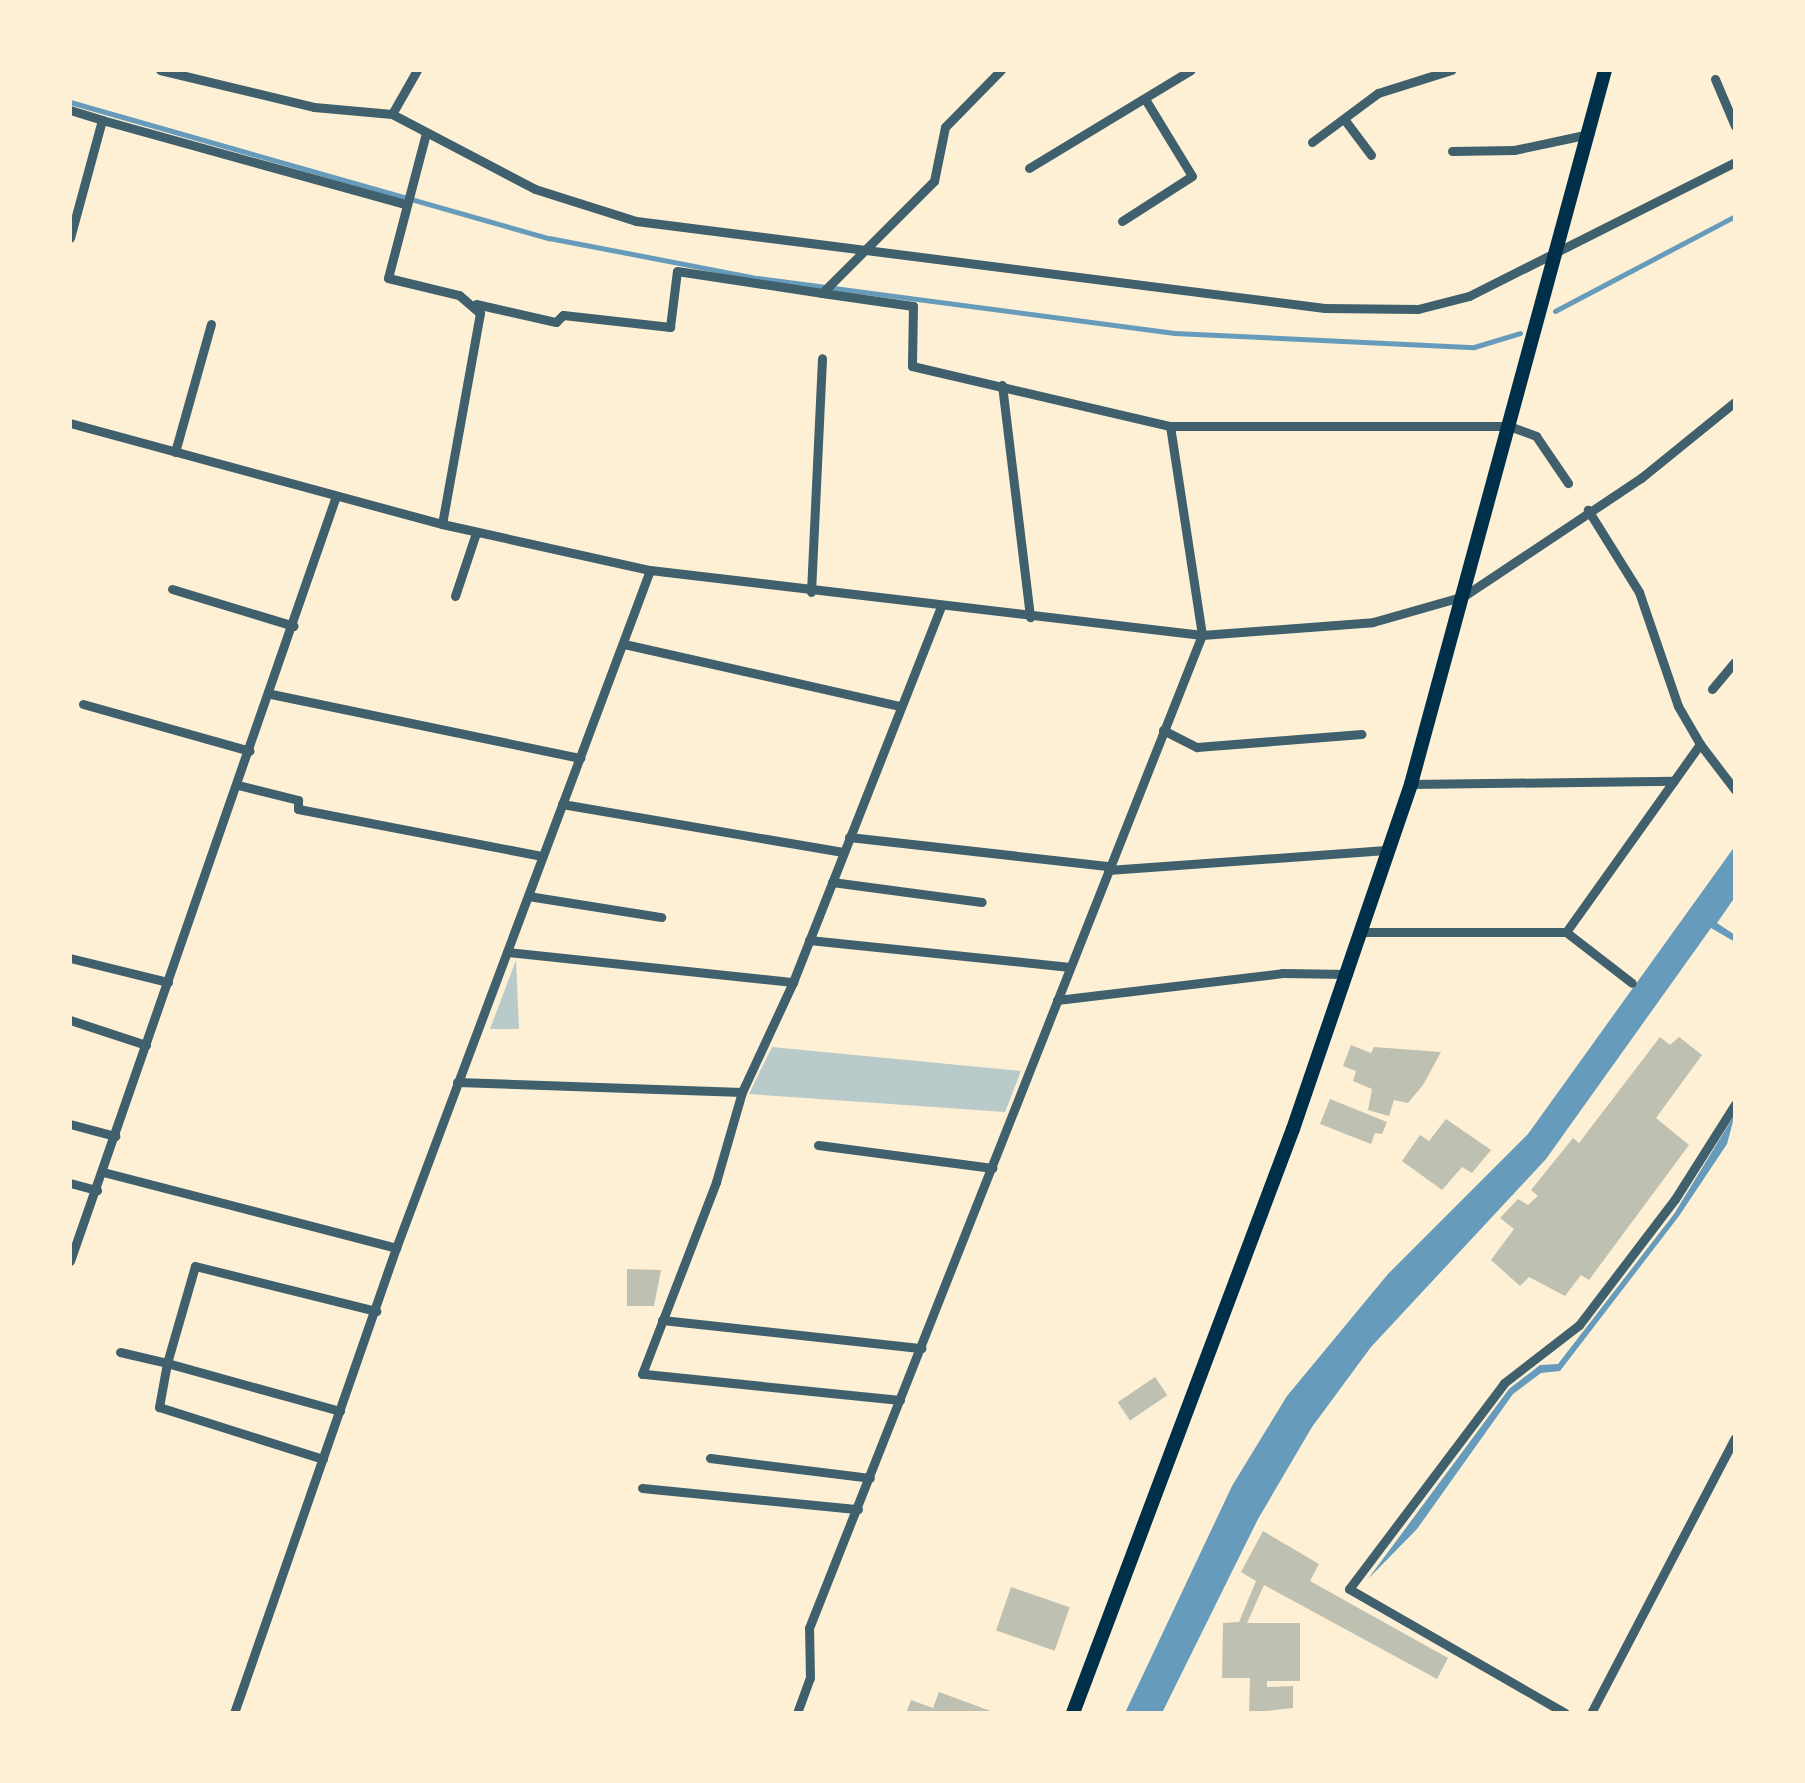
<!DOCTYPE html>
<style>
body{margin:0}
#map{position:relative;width:1805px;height:1783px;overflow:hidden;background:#fdf0d5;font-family:Mulish,sans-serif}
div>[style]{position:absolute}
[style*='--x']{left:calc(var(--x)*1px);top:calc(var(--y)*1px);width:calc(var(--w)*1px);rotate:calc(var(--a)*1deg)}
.green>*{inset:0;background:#b9caca}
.water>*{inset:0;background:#669bbc}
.stream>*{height:5px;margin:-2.5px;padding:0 2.5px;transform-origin:2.5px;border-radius:2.5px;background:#669bbc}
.building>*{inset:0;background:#bec0b2;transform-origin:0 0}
.minor>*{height:9px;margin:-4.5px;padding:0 4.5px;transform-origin:4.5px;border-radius:4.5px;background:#3f606c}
.primary>*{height:14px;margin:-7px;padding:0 7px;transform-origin:7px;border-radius:7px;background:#003049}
span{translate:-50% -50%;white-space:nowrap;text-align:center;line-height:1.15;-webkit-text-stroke:8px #fdf0d5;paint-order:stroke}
.frame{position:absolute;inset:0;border:72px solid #fdf0d5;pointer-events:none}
</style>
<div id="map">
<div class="green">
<i style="clip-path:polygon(516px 960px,519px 1029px,490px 1029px)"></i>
<i style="clip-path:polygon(772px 1047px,1021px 1071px,1005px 1112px,749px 1094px)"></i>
</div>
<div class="water">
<i style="clip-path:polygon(1735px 846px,1735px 897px,1717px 923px,1735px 935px,1735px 942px,1711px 928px,1546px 1159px,1371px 1347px,1312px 1427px,1258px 1519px,1162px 1713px,1125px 1713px,1232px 1486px,1287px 1396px,1388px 1274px,1528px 1134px)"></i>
<i style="clip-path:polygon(1735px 1114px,1727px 1144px,1679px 1216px,1560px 1371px,1541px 1373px,1513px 1394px,1417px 1529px,1368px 1579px,1509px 1389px,1540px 1365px,1558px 1364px,1674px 1214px)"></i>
</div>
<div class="stream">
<i style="--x:70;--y:102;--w:498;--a:15.9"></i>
<i style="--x:549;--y:238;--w:212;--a:10.9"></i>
<i style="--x:757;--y:278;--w:421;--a:7.5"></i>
<i style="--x:1174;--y:333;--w:300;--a:2.7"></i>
<i style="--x:1474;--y:347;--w:48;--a:-16.9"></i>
<i style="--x:1555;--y:311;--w:204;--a:-27.8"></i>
</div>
<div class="building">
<i style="clip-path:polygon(1660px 1037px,1670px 1045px,1679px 1037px,1702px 1055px,1656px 1118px,1689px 1145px,1589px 1280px,1581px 1275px,1565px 1296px,1529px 1277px,1520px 1286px,1491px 1260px,1514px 1229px,1500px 1218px,1518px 1199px,1528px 1205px,1538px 1196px,1531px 1190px,1573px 1138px,1579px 1143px)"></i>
<i style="clip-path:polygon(1351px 1045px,1371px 1053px,1374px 1047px,1441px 1052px,1423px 1085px,1408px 1103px,1394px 1100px,1389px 1116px,1368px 1110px,1372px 1089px,1353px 1081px,1356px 1071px,1343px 1066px)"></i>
<i style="clip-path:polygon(1330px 1099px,1387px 1122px,1382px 1134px,1375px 1133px,1371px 1144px,1320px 1124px)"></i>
<i style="clip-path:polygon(1446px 1119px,1491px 1150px,1472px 1173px,1462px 1167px,1442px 1190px,1402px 1161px,1420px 1135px,1429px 1141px)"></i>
<i style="clip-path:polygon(627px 1269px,661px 1270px,654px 1306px,627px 1306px)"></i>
<i style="left:1155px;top:1377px;width:22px;height:45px;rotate:56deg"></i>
<i style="clip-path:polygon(1263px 1531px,1319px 1564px,1310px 1581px,1448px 1658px,1437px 1679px,1264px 1585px,1247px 1623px,1300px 1623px,1300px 1681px,1267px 1681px,1267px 1687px,1293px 1686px,1293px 1708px,1249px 1713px,1250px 1678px,1222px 1678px,1223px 1623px,1239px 1622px,1256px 1581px,1241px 1572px)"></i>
<i style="left:1011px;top:1587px;width:62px;height:46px;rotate:19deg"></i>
<i style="clip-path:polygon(939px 1692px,996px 1713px,906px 1713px,911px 1700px,933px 1708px)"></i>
</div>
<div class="minor">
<i style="--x:160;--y:70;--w:158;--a:13.5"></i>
<i style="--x:314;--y:107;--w:78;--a:5.1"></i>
<i style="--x:392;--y:114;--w:161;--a:27.7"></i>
<i style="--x:535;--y:189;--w:106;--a:17.6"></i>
<i style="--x:636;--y:221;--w:694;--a:7.2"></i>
<i style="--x:1325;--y:308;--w:93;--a:0.6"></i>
<i style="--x:1418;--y:309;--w:53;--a:-14.3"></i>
<i style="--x:1469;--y:296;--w:298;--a:-26.7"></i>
<i style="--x:1715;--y:79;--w:51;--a:66.9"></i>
<i style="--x:70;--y:110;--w:34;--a:17"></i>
<i style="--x:102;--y:120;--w:122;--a:105.2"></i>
<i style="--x:392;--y:114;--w:51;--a:-60.4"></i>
<i style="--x:1344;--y:119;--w:45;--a:53.1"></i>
<i style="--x:102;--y:120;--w:313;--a:15.5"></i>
<i style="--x:426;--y:133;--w:150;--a:104.7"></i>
<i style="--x:388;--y:278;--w:73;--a:13.5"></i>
<i style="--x:459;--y:295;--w:28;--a:41"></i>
<i style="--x:480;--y:313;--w:214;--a:100.2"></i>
<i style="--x:1312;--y:142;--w:82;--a:-36.6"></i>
<i style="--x:1378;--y:93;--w:77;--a:-17.5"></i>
<i style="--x:1452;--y:151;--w:62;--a:-0.9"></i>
<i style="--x:1514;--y:150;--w:77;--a:-12"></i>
<i style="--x:1029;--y:168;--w:189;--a:-31.2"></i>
<i style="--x:1122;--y:221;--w:83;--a:-32.7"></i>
<i style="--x:1192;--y:176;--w:90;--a:-121.4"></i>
<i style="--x:822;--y:293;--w:92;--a:8.1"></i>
<i style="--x:913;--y:306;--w:60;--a:91"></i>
<i style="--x:912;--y:366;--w:265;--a:13.1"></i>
<i style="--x:476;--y:304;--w:82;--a:12.7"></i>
<i style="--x:556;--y:322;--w:10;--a:-45"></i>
<i style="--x:563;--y:315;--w:108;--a:6.4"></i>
<i style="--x:670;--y:327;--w:56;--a:-82.9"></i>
<i style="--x:677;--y:271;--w:147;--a:8.6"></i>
<i style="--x:822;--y:293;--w:158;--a:-45"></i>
<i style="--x:934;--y:181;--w:55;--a:-78.5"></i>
<i style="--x:945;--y:127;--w:80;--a:-45.5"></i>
<i style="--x:1002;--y:385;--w:234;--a:83.1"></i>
<i style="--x:70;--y:423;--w:385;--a:15.2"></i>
<i style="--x:442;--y:524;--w:213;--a:12.5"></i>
<i style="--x:650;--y:570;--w:556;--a:6.72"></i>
<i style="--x:1202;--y:635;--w:171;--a:-4.3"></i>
<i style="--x:1373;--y:622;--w:95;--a:-15.9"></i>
<i style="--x:1464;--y:596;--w:213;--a:-33.7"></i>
<i style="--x:1641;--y:478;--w:121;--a:-39"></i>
<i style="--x:175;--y:452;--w:133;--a:-74.3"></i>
<i style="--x:172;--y:589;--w:127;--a:16.9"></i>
<i style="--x:811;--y:592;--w:234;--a:-87.3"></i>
<i style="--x:455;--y:596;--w:66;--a:-71.6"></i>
<i style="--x:624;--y:644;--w:283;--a:12.7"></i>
<i style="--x:1712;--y:689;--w:35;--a:-50"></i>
<i style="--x:271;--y:694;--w:316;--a:11.7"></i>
<i style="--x:83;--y:704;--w:173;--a:15.7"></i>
<i style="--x:1163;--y:730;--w:38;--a:27"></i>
<i style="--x:1197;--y:747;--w:165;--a:-4.5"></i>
<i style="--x:1700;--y:744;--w:58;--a:52.7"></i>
<i style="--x:1411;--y:784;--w:263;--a:-0.7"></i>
<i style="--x:238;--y:785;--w:62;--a:14"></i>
<i style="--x:298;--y:800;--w:9;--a:90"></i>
<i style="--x:298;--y:809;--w:249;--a:10.9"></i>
<i style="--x:562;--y:804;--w:285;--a:9.7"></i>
<i style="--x:849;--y:837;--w:262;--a:6.4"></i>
<i style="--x:1108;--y:870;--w:282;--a:-4.1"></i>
<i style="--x:832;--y:882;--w:151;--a:7.6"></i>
<i style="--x:528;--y:896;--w:135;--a:9"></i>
<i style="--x:1362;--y:932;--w:204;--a:0"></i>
<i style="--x:1566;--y:932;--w:83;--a:37.7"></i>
<i style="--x:1566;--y:932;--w:231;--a:-54.5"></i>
<i style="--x:1700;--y:744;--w:44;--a:-120.1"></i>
<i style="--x:1678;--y:706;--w:120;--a:-108.9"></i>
<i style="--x:1639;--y:592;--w:97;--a:-121.9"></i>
<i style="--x:809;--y:940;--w:262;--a:5.9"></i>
<i style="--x:507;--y:952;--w:288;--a:6"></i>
<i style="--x:70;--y:958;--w:101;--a:13.8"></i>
<i style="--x:1057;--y:1000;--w:227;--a:-6.8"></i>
<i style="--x:1282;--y:973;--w:66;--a:0.9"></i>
<i style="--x:70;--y:1020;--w:80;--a:18.2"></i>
<i style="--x:457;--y:1082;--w:285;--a:2"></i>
<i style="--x:70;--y:1124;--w:47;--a:14.9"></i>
<i style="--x:818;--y:1145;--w:176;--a:7.5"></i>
<i style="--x:103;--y:1172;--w:303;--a:14.5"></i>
<i style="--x:70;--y:1183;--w:28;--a:15"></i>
<i style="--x:70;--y:1261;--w:810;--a:-70.83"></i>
<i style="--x:662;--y:1320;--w:261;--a:6.2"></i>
<i style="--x:120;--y:1352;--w:48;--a:13.2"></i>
<i style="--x:167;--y:1363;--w:45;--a:100.3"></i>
<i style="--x:159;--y:1407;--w:172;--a:17.6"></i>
<i style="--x:900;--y:1400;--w:259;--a:-174.2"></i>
<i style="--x:642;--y:1374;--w:206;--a:-68.9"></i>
<i style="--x:716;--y:1182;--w:94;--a:-73.9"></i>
<i style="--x:742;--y:1092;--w:121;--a:-65.1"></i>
<i style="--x:793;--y:982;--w:403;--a:-68.5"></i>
<i style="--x:340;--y:1411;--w:180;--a:-164.5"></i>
<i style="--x:167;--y:1363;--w:101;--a:-73.9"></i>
<i style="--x:195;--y:1266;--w:187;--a:14"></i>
<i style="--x:710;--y:1458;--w:161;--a:7.1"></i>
<i style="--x:642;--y:1488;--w:217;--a:5.6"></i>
<i style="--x:234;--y:1713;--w:492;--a:-70.8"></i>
<i style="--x:396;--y:1248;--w:724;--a:-69.46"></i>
<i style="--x:797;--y:1713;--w:37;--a:-70"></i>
<i style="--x:810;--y:1678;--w:50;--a:-91.1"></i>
<i style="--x:809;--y:1628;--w:1068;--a:-68.41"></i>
<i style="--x:1202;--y:635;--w:211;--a:-98.7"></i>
<i style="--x:1170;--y:426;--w:339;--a:0"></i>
<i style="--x:1509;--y:426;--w:29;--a:20"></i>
<i style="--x:1536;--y:436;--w:57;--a:55.8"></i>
<i style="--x:1565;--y:1713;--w:249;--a:-150.1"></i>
<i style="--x:1349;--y:1589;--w:258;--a:-53"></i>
<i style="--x:1504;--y:1383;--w:95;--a:-37.7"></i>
<i style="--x:1579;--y:1325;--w:158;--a:-52.7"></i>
<i style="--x:1675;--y:1199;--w:112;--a:-57.7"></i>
<i style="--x:1591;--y:1713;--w:310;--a:-62.4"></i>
</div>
<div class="primary">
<i style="--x:1073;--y:1713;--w:624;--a:-69.36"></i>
<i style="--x:1293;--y:1129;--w:365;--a:-71.1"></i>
<i style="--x:1411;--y:784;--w:740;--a:-74.8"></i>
</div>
<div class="frame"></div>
</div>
